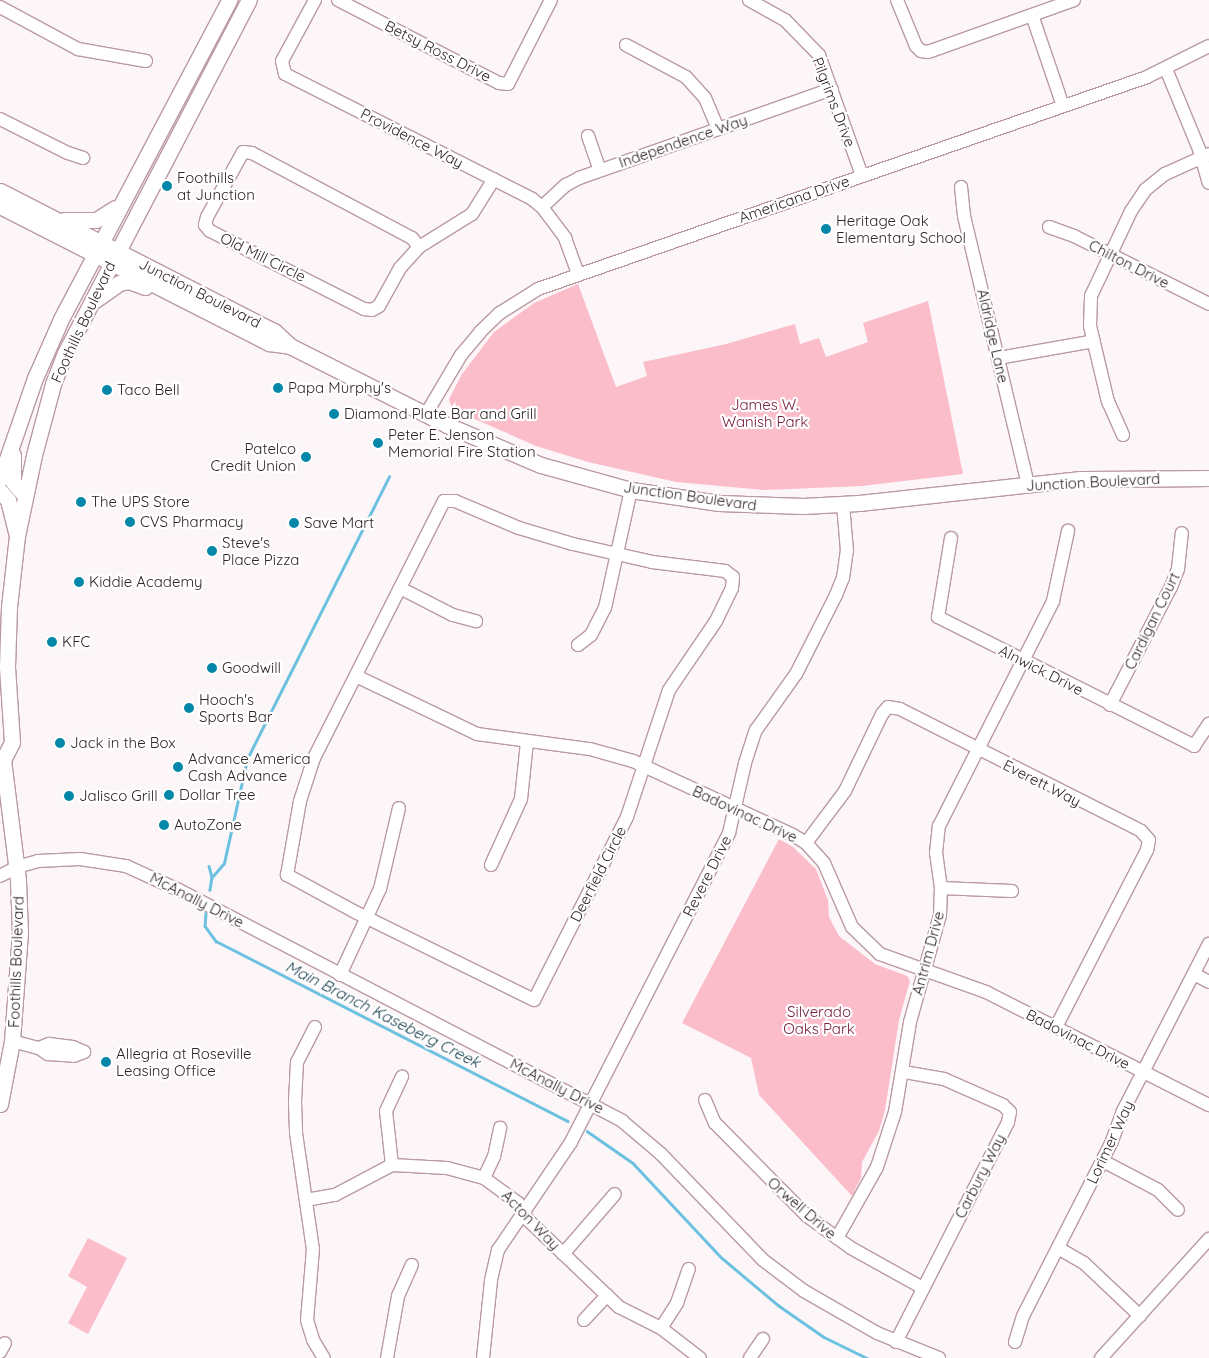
<!DOCTYPE html>
<style>
body{margin:0}
#map{position:relative;width:1209px;height:1358px;overflow:hidden;background:#fdf6f8;font-family:Quicksand,sans-serif}
div>[style]{position:absolute}
[style*='--x']{left:calc(var(--x)*1px);top:calc(var(--y)*1px);width:calc(var(--w)*1px);rotate:calc(var(--a)*1deg)}
.green>*{inset:0;background:#fbbdca}
.stream>*{height:2.5px;margin:-1.25px;padding:0 1.25px;transform-origin:1.25px;border-radius:1.25px;background:#6dc1e0}
.roads{filter:drop-shadow(1px 0 #ba9aa0) drop-shadow(-1px 0 #ba9aa0) drop-shadow(0 1px #ba9aa0) drop-shadow(0 -1px #ba9aa0)}
.minor>*{height:12px;margin:-6px;padding:0 6px;transform-origin:6px;border-radius:6px;background:#fff}
.major>*{height:15px;margin:-7.5px;padding:0 7.5px;transform-origin:7.5px;border-radius:7.5px;background:#fff}
.dots>*{width:14px;height:14px;translate:-50% -50%;box-sizing:border-box;border:2px solid #fff;border-radius:50%}
span{translate:-50% -50%;white-space:nowrap;text-align:center;line-height:1.15;-webkit-text-stroke:4.5px #fff;paint-order:stroke}
.street-label{font-size:15px;color:#302426}
.poi-label{font-size:15px;color:#302426}
.left{translate:0 -50%;text-align:left}
.right{translate:-100% -50%;text-align:right}
.park-label{font-size:15px;color:#77203d}
.water-label{font-size:16px;color:#1d4351;font-style:italic}
</style>
<div id="map">
<div class="green">
<i style="clip-path:polygon(578px 284px,616px 387px,647px 376px,643px 362px,726px 344px,795px 324px,800px 344px,819px 338px,826px 357px,868px 342px,863px 323px,928px 301px,963px 474px,862px 486px,765px 490px,676px 482px,588px 462px,536px 446px,452px 409px,449px 399px,462px 374px,494px 332px,534px 303px)"></i>
<i style="clip-path:polygon(779px 839px,793px 847px,816px 869px,828px 900px,829px 917px,839px 936px,875px 964px,907px 976px,910px 981px,899px 1020px,885px 1110px,879px 1131px,862px 1162px,861px 1178px,852px 1196px,759px 1095px,751px 1058px,682px 1023px)"></i>
<i style="clip-path:polygon(88px 1238px,127px 1258px,88px 1334px,68px 1323px,87px 1287px,68px 1276px)"></i>
</div>
<div class="stream">
<i style="--x:209;--y:866;--w:11;--a:75"></i>
<i style="--x:212;--y:877;--w:13;--a:99"></i>
<i style="--x:212;--y:877;--w:18;--a:-49"></i>
<i style="--x:224;--y:863;--w:107;--a:-77.5"></i>
<i style="--x:247;--y:759;--w:316;--a:-63.3"></i>
<i style="--x:206;--y:913;--w:13;--a:94"></i>
<i style="--x:205;--y:926;--w:19;--a:54"></i>
<i style="--x:216;--y:941;--w:395;--a:27.1"></i>
<i style="--x:587;--y:1131;--w:56;--a:34.8"></i>
<i style="--x:633;--y:1163;--w:130;--a:46.9"></i>
<i style="--x:722;--y:1258;--w:73;--a:40"></i>
<i style="--x:778;--y:1305;--w:56;--a:34.8"></i>
<i style="--x:824;--y:1337;--w:48;--a:26"></i>
</div>
<div class="roads">
<div class="minor">
<i style="--x:315;--y:0;--w:69;--a:118.4"></i>
<i style="--x:282;--y:61;--w:13;--a:77"></i>
<i style="--x:285;--y:74;--w:277;--a:26.8"></i>
<i style="--x:532;--y:199;--w:13;--a:39"></i>
<i style="--x:542;--y:207;--w:39;--a:53"></i>
<i style="--x:565;--y:238;--w:38;--a:70"></i>
<i style="--x:338;--y:0;--w:181;--a:27.3"></i>
<i style="--x:499;--y:83;--w:9;--a:6"></i>
<i style="--x:508;--y:84;--w:94;--a:-62.9"></i>
<i style="--x:749;--y:0;--w:41;--a:29.1"></i>
<i style="--x:785;--y:20;--w:49;--a:45.8"></i>
<i style="--x:819;--y:55;--w:128;--a:70.4"></i>
<i style="--x:897;--y:0;--w:50;--a:67.6"></i>
<i style="--x:916;--y:46;--w:7;--a:45"></i>
<i style="--x:921;--y:51;--w:7;--a:8"></i>
<i style="--x:928;--y:52;--w:155;--a:-19.6"></i>
<i style="--x:0;--y:7;--w:89;--a:28.3"></i>
<i style="--x:78;--y:49;--w:69;--a:10"></i>
<i style="--x:1032;--y:15;--w:96;--a:71.2"></i>
<i style="--x:626;--y:45;--w:68;--a:28.1"></i>
<i style="--x:686;--y:77;--w:28;--a:48"></i>
<i style="--x:705;--y:98;--w:34;--a:67"></i>
<i style="--x:1166;--y:69;--w:87;--a:67.6"></i>
<i style="--x:1199;--y:149;--w:35;--a:74"></i>
<i style="--x:0;--y:119;--w:76;--a:26.6"></i>
<i style="--x:68;--y:153;--w:16;--a:18"></i>
<i style="--x:588;--y:136;--w:36;--a:71"></i>
<i style="--x:243;--y:152;--w:9;--a:6"></i>
<i style="--x:252;--y:153;--w:181;--a:28"></i>
<i style="--x:412;--y:238;--w:11;--a:52"></i>
<i style="--x:419;--y:247;--w:28;--a:132"></i>
<i style="--x:400;--y:268;--w:43;--a:118.9"></i>
<i style="--x:379;--y:306;--w:8;--a:150"></i>
<i style="--x:372;--y:310;--w:8;--a:-173"></i>
<i style="--x:364;--y:309;--w:173;--a:-153.1"></i>
<i style="--x:210;--y:231;--w:8;--a:-130"></i>
<i style="--x:205;--y:225;--w:8;--a:-76"></i>
<i style="--x:207;--y:217;--w:74;--a:-61"></i>
<i style="--x:961;--y:187;--w:29;--a:84"></i>
<i style="--x:964;--y:216;--w:276;--a:76.6"></i>
<i style="--x:542;--y:207;--w:33;--a:-43"></i>
<i style="--x:566;--y:185;--w:15;--a:-28"></i>
<i style="--x:579;--y:178;--w:268;--a:-19.4"></i>
<i style="--x:1049;--y:227;--w:27;--a:20"></i>
<i style="--x:1074;--y:236;--w:151;--a:26.7"></i>
<i style="--x:419;--y:247;--w:62;--a:-31.9"></i>
<i style="--x:472;--y:214;--w:41;--a:-57.8"></i>
<i style="--x:998;--y:358;--w:97;--a:-10"></i>
<i style="--x:426;--y:414;--w:69;--a:-59.3"></i>
<i style="--x:461;--y:355;--w:30;--a:-50"></i>
<i style="--x:480;--y:332;--w:28;--a:-44"></i>
<i style="--x:500;--y:313;--w:45;--a:-32.3"></i>
<i style="--x:538;--y:289;--w:645;--a:-19.19"></i>
<i style="--x:1147;--y:77;--w:69;--a:-26.6"></i>
<i style="--x:1123;--y:435;--w:36;--a:-114"></i>
<i style="--x:1108;--y:402;--w:78;--a:-103.3"></i>
<i style="--x:1090;--y:326;--w:30;--a:-88"></i>
<i style="--x:1091;--y:296;--w:94;--a:-64.8"></i>
<i style="--x:1131;--y:211;--w:25;--a:-56"></i>
<i style="--x:1145;--y:190;--w:26;--a:-39"></i>
<i style="--x:1165;--y:174;--w:48;--a:-24.4"></i>
<i style="--x:444;--y:501;--w:11;--a:0"></i>
<i style="--x:455;--y:501;--w:69;--a:22.9"></i>
<i style="--x:519;--y:528;--w:56;--a:16.5"></i>
<i style="--x:573;--y:544;--w:81;--a:12.8"></i>
<i style="--x:652;--y:562;--w:74;--a:7"></i>
<i style="--x:725;--y:571;--w:10;--a:37"></i>
<i style="--x:733;--y:577;--w:11;--a:95"></i>
<i style="--x:732;--y:588;--w:37;--a:116"></i>
<i style="--x:716;--y:621;--w:83;--a:124.3"></i>
<i style="--x:669;--y:690;--w:134;--a:108.3"></i>
<i style="--x:627;--y:817;--w:205;--a:116.9"></i>
<i style="--x:534;--y:1000;--w:197;--a:-153.8"></i>
<i style="--x:357;--y:913;--w:80;--a:-151.5"></i>
<i style="--x:287;--y:875;--w:75;--a:-80"></i>
<i style="--x:300;--y:801;--w:45;--a:-72"></i>
<i style="--x:314;--y:758;--w:288;--a:-63.2"></i>
<i style="--x:951;--y:538;--w:80;--a:99.3"></i>
<i style="--x:938;--y:617;--w:287;--a:26.7"></i>
<i style="--x:1194;--y:746;--w:27;--a:-56"></i>
<i style="--x:400;--y:588;--w:59;--a:27"></i>
<i style="--x:453;--y:615;--w:24;--a:15"></i>
<i style="--x:578;--y:645;--w:16;--a:-38"></i>
<i style="--x:591;--y:635;--w:30;--a:-63"></i>
<i style="--x:605;--y:608;--w:121;--a:-77.6"></i>
<i style="--x:356;--y:676;--w:134;--a:25.6"></i>
<i style="--x:477;--y:734;--w:114;--a:7.6"></i>
<i style="--x:590;--y:749;--w:45;--a:15.6"></i>
<i style="--x:633;--y:761;--w:176;--a:24.8"></i>
<i style="--x:793;--y:835;--w:15;--a:32"></i>
<i style="--x:806;--y:843;--w:27;--a:48"></i>
<i style="--x:824;--y:863;--w:70;--a:66.4"></i>
<i style="--x:852;--y:927;--w:39;--a:44"></i>
<i style="--x:880;--y:954;--w:113;--a:19.7"></i>
<i style="--x:986;--y:992;--w:250;--a:26.9"></i>
<i style="--x:1110;--y:705;--w:133;--a:-62.7"></i>
<i style="--x:1171;--y:587;--w:19;--a:-69"></i>
<i style="--x:1178;--y:569;--w:36;--a:-84"></i>
<i style="--x:806;--y:843;--w:65;--a:-53.1"></i>
<i style="--x:845;--y:791;--w:85;--a:-64.3"></i>
<i style="--x:882;--y:714;--w:9;--a:-49"></i>
<i style="--x:888;--y:707;--w:12;--a:9"></i>
<i style="--x:900;--y:709;--w:270;--a:26.8"></i>
<i style="--x:1141;--y:831;--w:12;--a:48"></i>
<i style="--x:1149;--y:840;--w:10;--a:101"></i>
<i style="--x:1147;--y:850;--w:199;--a:117.2"></i>
<i style="--x:491;--y:865;--w:72;--a:-65.6"></i>
<i style="--x:521;--y:799;--w:57;--a:-84"></i>
<i style="--x:0;--y:876;--w:19;--a:-28"></i>
<i style="--x:17;--y:867;--w:22;--a:-16"></i>
<i style="--x:38;--y:861;--w:42;--a:-2.7"></i>
<i style="--x:80;--y:859;--w:47;--a:8.7"></i>
<i style="--x:126;--y:866;--w:58;--a:24.4"></i>
<i style="--x:179;--y:890;--w:500;--a:27.5"></i>
<i style="--x:622;--y:1121;--w:51;--a:40.2"></i>
<i style="--x:661;--y:1154;--w:147;--a:46.1"></i>
<i style="--x:763;--y:1260;--w:51;--a:37.1"></i>
<i style="--x:804;--y:1291;--w:84;--a:29.9"></i>
<i style="--x:877;--y:1333;--w:67;--a:22"></i>
<i style="--x:941;--y:888;--w:71;--a:2.4"></i>
<i style="--x:1194;--y:974;--w:17;--a:28"></i>
<i style="--x:340;--y:975;--w:95;--a:-65.1"></i>
<i style="--x:380;--y:889;--w:83;--a:-76.8"></i>
<i style="--x:315;--y:1027;--w:39;--a:117"></i>
<i style="--x:297;--y:1062;--w:40;--a:92.9"></i>
<i style="--x:295;--y:1102;--w:31;--a:88"></i>
<i style="--x:296;--y:1133;--w:117;--a:81.7"></i>
<i style="--x:313;--y:1249;--w:71;--a:94.8"></i>
<i style="--x:307;--y:1320;--w:21;--a:73"></i>
<i style="--x:313;--y:1340;--w:21;--a:59"></i>
<i style="--x:12;--y:1041;--w:28;--a:15"></i>
<i style="--x:39;--y:1048;--w:11;--a:-22"></i>
<i style="--x:49;--y:1044;--w:24;--a:7"></i>
<i style="--x:73;--y:1047;--w:12;--a:24"></i>
<i style="--x:39;--y:1048;--w:11;--a:34"></i>
<i style="--x:48;--y:1054;--w:26;--a:4"></i>
<i style="--x:74;--y:1056;--w:11;--a:-22"></i>
<i style="--x:705;--y:1100;--w:25;--a:67"></i>
<i style="--x:715;--y:1123;--w:131;--a:45.3"></i>
<i style="--x:807;--y:1216;--w:54;--a:36"></i>
<i style="--x:851;--y:1248;--w:82;--a:29.1"></i>
<i style="--x:1103;--y:1161;--w:62;--a:27.8"></i>
<i style="--x:1158;--y:1190;--w:28;--a:45"></i>
<i style="--x:392;--y:1165;--w:54;--a:-96.3"></i>
<i style="--x:386;--y:1111;--w:38;--a:-65"></i>
<i style="--x:484;--y:1178;--w:23;--a:-65"></i>
<i style="--x:494;--y:1157;--w:30;--a:-78"></i>
<i style="--x:306;--y:1200;--w:29;--a:-10"></i>
<i style="--x:335;--y:1195;--w:64;--a:-27.8"></i>
<i style="--x:392;--y:1165;--w:55;--a:3.1"></i>
<i style="--x:447;--y:1168;--w:38;--a:15"></i>
<i style="--x:484;--y:1178;--w:42;--a:36.3"></i>
<i style="--x:518;--y:1203;--w:20;--a:60"></i>
<i style="--x:528;--y:1220;--w:126;--a:43.7"></i>
<i style="--x:619;--y:1307;--w:47;--a:26.6"></i>
<i style="--x:661;--y:1328;--w:49;--a:37.6"></i>
<i style="--x:837;--y:1238;--w:81;--a:-60.6"></i>
<i style="--x:877;--y:1167;--w:58;--a:-71.9"></i>
<i style="--x:895;--y:1112;--w:91;--a:-80.5"></i>
<i style="--x:910;--y:1022;--w:111;--a:-74.3"></i>
<i style="--x:940;--y:915;--w:27;--a:-88"></i>
<i style="--x:941;--y:888;--w:35;--a:-98"></i>
<i style="--x:936;--y:853;--w:27;--a:-84"></i>
<i style="--x:939;--y:826;--w:252;--a:-63.1"></i>
<i style="--x:1053;--y:601;--w:72;--a:-77.9"></i>
<i style="--x:1058;--y:1248;--w:30;--a:30"></i>
<i style="--x:1084;--y:1263;--w:77;--a:43.4"></i>
<i style="--x:563;--y:1254;--w:79;--a:-49.1"></i>
<i style="--x:584;--y:1320;--w:34;--a:-47"></i>
<i style="--x:661;--y:1328;--w:30;--a:-57"></i>
<i style="--x:677;--y:1303;--w:36;--a:-71"></i>
<i style="--x:896;--y:1342;--w:247;--a:-63"></i>
<i style="--x:1008;--y:1122;--w:10;--a:-79"></i>
<i style="--x:1010;--y:1112;--w:10;--a:-135"></i>
<i style="--x:1003;--y:1105;--w:64;--a:-156.2"></i>
<i style="--x:944;--y:1079;--w:41;--a:-170.1"></i>
<i style="--x:1015;--y:1342;--w:27;--a:-73"></i>
<i style="--x:1023;--y:1316;--w:196;--a:-63"></i>
<i style="--x:1112;--y:1141;--w:32;--a:-70"></i>
<i style="--x:1123;--y:1111;--w:188;--a:-62.8"></i>
<i style="--x:0;--y:1352;--w:10;--a:-61"></i>
<i style="--x:387;--y:1358;--w:63;--a:-79.9"></i>
<i style="--x:398;--y:1296;--w:34;--a:-66"></i>
<i style="--x:483;--y:1358;--w:78;--a:-84.1"></i>
<i style="--x:491;--y:1280;--w:31;--a:-77"></i>
<i style="--x:498;--y:1250;--w:130;--a:-55.9"></i>
<i style="--x:571;--y:1142;--w:347;--a:-62.9"></i>
<i style="--x:729;--y:833;--w:72;--a:-77.1"></i>
<i style="--x:745;--y:763;--w:35;--a:-72"></i>
<i style="--x:756;--y:730;--w:69;--a:-54.5"></i>
<i style="--x:796;--y:674;--w:89;--a:-63.1"></i>
<i style="--x:836;--y:595;--w:18;--a:-68"></i>
<i style="--x:843;--y:578;--w:27;--a:-82"></i>
<i style="--x:847;--y:551;--w:47;--a:-94.9"></i>
<i style="--x:750;--y:1358;--w:23;--a:-56"></i>
<i style="--x:1101;--y:1358;--w:161;--a:-47.8"></i>
</div>
<div class="major">
<i style="--x:0;--y:191;--w:308;--a:27.1"></i>
<i style="--x:274;--y:331;--w:22;--a:43"></i>
<i style="--x:290;--y:346;--w:176;--a:26.7"></i>
<i style="--x:447;--y:425;--w:102;--a:23.1"></i>
<i style="--x:541;--y:465;--w:93;--a:15.5"></i>
<i style="--x:631;--y:490;--w:89;--a:8.4"></i>
<i style="--x:719;--y:503;--w:84;--a:2"></i>
<i style="--x:803;--y:506;--w:56;--a:-3.1"></i>
<i style="--x:859;--y:503;--w:223;--a:-6.2"></i>
<i style="--x:1081;--y:479;--w:128;--a:-0.4"></i>
<i style="--x:0;--y:206;--w:302;--a:27"></i>
<i style="--x:269;--y:343;--w:21;--a:8"></i>
<i style="--x:64;--y:220;--w:32;--a:0"></i>
<i style="--x:96;--y:220;--w:22;--a:-32"></i>
<i style="--x:95;--y:300;--w:29;--a:-35"></i>
<i style="--x:119;--y:283;--w:10;--a:-11"></i>
<i style="--x:129;--y:281;--w:17;--a:21"></i>
<i style="--x:13;--y:455;--w:27;--a:90"></i>
<i style="--x:13;--y:482;--w:18;--a:49"></i>
<i style="--x:0;--y:479;--w:107;--a:-70.9"></i>
<i style="--x:35;--y:378;--w:64;--a:-66.2"></i>
<i style="--x:61;--y:319;--w:361;--a:-62.2"></i>
<i style="--x:0;--y:491;--w:12;--a:48"></i>
<i style="--x:8;--y:500;--w:33;--a:76"></i>
<i style="--x:0;--y:1104;--w:64;--a:-79.2"></i>
<i style="--x:12;--y:1041;--w:108;--a:-85.8"></i>
<i style="--x:20;--y:933;--w:53;--a:-92.2"></i>
<i style="--x:18;--y:880;--w:121;--a:-97.1"></i>
<i style="--x:3;--y:760;--w:20;--a:-63"></i>
<i style="--x:12;--y:742;--w:75;--a:-93.8"></i>
<i style="--x:7;--y:667;--w:60;--a:-88.1"></i>
<i style="--x:9;--y:607;--w:71;--a:-83.6"></i>
<i style="--x:17;--y:536;--w:83;--a:-78.1"></i>
<i style="--x:34;--y:455;--w:73;--a:-75"></i>
<i style="--x:53;--y:384;--w:33;--a:-69"></i>
<i style="--x:65;--y:353;--w:398;--a:-62.5"></i>
</div>
</div>
<div class="dots">
<i style="left:167px;top:186px;background:#0387a9"></i>
<i style="left:826px;top:229px;background:#0387a9"></i>
<i style="left:278px;top:388px;background:#0387a9"></i>
<i style="left:107px;top:390px;background:#0387a9"></i>
<i style="left:334px;top:414px;background:#0387a9"></i>
<i style="left:378px;top:443px;background:#0387a9"></i>
<i style="left:306px;top:457px;background:#0387a9"></i>
<i style="left:81px;top:502px;background:#0387a9"></i>
<i style="left:130px;top:522px;background:#0387a9"></i>
<i style="left:294px;top:523px;background:#0387a9"></i>
<i style="left:212px;top:551px;background:#0387a9"></i>
<i style="left:79px;top:582px;background:#0387a9"></i>
<i style="left:52px;top:642px;background:#0387a9"></i>
<i style="left:212px;top:668px;background:#0387a9"></i>
<i style="left:189px;top:708px;background:#0387a9"></i>
<i style="left:60px;top:743px;background:#0387a9"></i>
<i style="left:178px;top:767px;background:#0387a9"></i>
<i style="left:169px;top:795px;background:#0387a9"></i>
<i style="left:69px;top:796px;background:#0387a9"></i>
<i style="left:164px;top:825px;background:#0387a9"></i>
<i style="left:106px;top:1062px;background:#0387a9"></i>
</div>
<div class="street-label">
<span style="left:438px;top:51px;rotate:27deg">Betsy Ross Drive</span>
<span style="left:834px;top:102px;rotate:69deg">Pilgrims Drive</span>
<span style="left:412px;top:138px;rotate:27deg">Providence Way</span>
<span style="left:683px;top:141px;rotate:-19deg">Independence Way</span>
<span style="left:794px;top:199px;rotate:-19deg">Americana Drive</span>
<span style="left:263px;top:257px;rotate:26deg">Old Mill Circle</span>
<span style="left:1129px;top:264px;rotate:27deg">Chilton Drive</span>
<span style="left:200px;top:293px;rotate:27deg">Junction Boulevard</span>
<span style="left:83px;top:322px;rotate:-65deg">Foothills Boulevard</span>
<span style="left:993px;top:336px;rotate:77deg">Aldridge Lane</span>
<span style="left:1093px;top:482px;rotate:-3deg">Junction Boulevard</span>
<span style="left:690px;top:496px;rotate:8deg">Junction Boulevard</span>
<span style="left:1152px;top:621px;rotate:-64deg">Cardigan Court</span>
<span style="left:1041px;top:670px;rotate:27deg">Alnwick Drive</span>
<span style="left:1042px;top:783px;rotate:27deg">Everett Way</span>
<span style="left:745px;top:814px;rotate:25deg">Badovinac Drive</span>
<span style="left:598px;top:874px;rotate:-63deg">Deerfield Circle</span>
<span style="left:707px;top:876px;rotate:-63deg">Revere Drive</span>
<span style="left:197px;top:900px;rotate:27deg">McAnally Drive</span>
<span style="left:928px;top:953px;rotate:-75deg">Antrim Drive</span>
<span style="left:16px;top:962px;rotate:-88deg">Foothills Boulevard</span>
<span style="left:1078px;top:1039px;rotate:27deg">Badovinac Drive</span>
<span style="left:557px;top:1086px;rotate:27deg">McAnally Drive</span>
<span style="left:1110px;top:1142px;rotate:-65deg">Lorimer Way</span>
<span style="left:980px;top:1176px;rotate:-63deg">Carbury Way</span>
<span style="left:802px;top:1208px;rotate:41deg">Orwell Drive</span>
<span style="left:531px;top:1220px;rotate:46deg">Acton Way</span>
</div>
<div class="poi-label">
<span class="left" style="left:177px;top:186px">Foothills<br>at Junction</span>
<span class="left" style="left:836px;top:229px">Heritage Oak<br>Elementary School</span>
<span class="left" style="left:288px;top:388px">Papa Murphy's</span>
<span class="left" style="left:117px;top:390px">Taco Bell</span>
<span class="left" style="left:344px;top:414px">Diamond Plate Bar and Grill</span>
<span class="left" style="left:388px;top:443px">Peter E. Jenson<br>Memorial Fire Station</span>
<span class="right" style="left:296px;top:457px">Patelco<br>Credit Union</span>
<span class="left" style="left:91px;top:502px">The UPS Store</span>
<span class="left" style="left:140px;top:522px">CVS Pharmacy</span>
<span class="left" style="left:304px;top:523px">Save Mart</span>
<span class="left" style="left:222px;top:551px">Steve's<br>Place Pizza</span>
<span class="left" style="left:89px;top:582px">Kiddie Academy</span>
<span class="left" style="left:62px;top:642px">KFC</span>
<span class="left" style="left:222px;top:668px">Goodwill</span>
<span class="left" style="left:199px;top:708px">Hooch's<br>Sports Bar</span>
<span class="left" style="left:70px;top:743px">Jack in the Box</span>
<span class="left" style="left:188px;top:767px">Advance America<br>Cash Advance</span>
<span class="left" style="left:179px;top:795px">Dollar Tree</span>
<span class="left" style="left:79px;top:796px">Jalisco Grill</span>
<span class="left" style="left:174px;top:825px">AutoZone</span>
<span class="left" style="left:116px;top:1062px">Allegria at Roseville<br>Leasing Office</span>
</div>
<div class="park-label">
<span style="left:765px;top:413px">James W.<br>Wanish Park</span>
<span style="left:819px;top:1020px">Silverado<br>Oaks Park</span>
</div>
<div class="water-label">
<span style="left:383px;top:1014px;rotate:27deg">Main Branch Kaseberg Creek</span>
</div>
</div>
